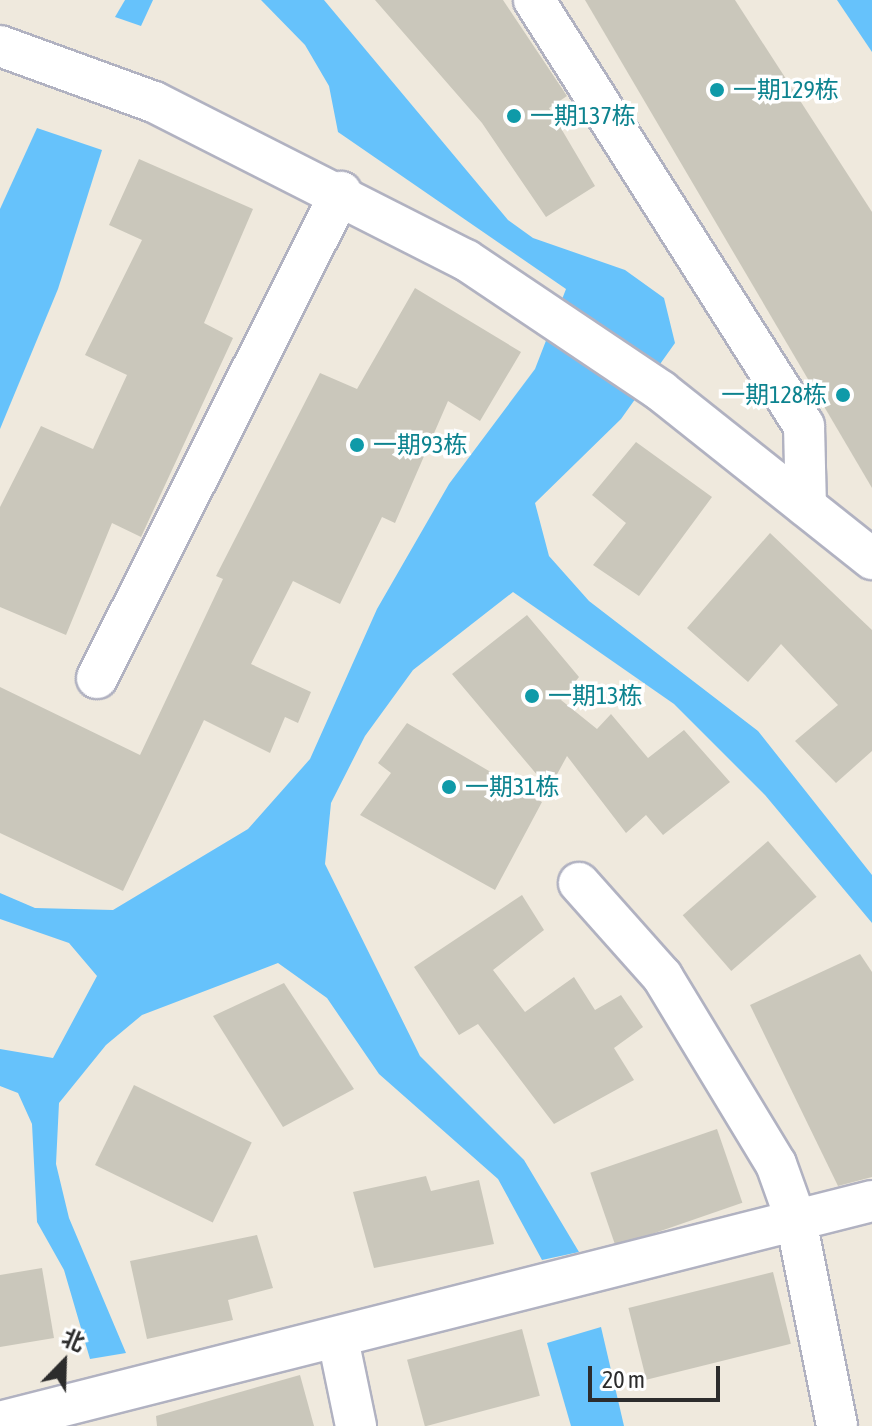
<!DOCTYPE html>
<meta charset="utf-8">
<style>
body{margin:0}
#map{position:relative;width:872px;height:1426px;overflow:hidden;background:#efe9dd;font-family:"Asap Condensed","Noto Sans SC",sans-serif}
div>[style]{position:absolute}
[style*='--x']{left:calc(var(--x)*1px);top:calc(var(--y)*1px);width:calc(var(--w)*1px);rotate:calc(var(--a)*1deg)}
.water>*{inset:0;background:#66c2fb}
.building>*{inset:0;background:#cac7bb;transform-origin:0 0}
.roads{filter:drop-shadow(2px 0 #b1b2c1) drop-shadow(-2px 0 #b1b2c1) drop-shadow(0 2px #b1b2c1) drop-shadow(0 -2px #b1b2c1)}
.street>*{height:40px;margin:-20px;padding:0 20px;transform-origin:20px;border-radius:20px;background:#fff}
.dots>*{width:22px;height:22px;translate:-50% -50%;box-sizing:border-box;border:4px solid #fff;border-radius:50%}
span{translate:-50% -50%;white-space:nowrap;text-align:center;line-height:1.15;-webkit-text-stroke:7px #fff;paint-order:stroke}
.culture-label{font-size:24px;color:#0d838f}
.left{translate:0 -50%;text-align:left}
.right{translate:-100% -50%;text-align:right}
.north{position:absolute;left:24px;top:1322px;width:80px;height:80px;-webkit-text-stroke:6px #fff;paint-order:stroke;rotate:23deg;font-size:22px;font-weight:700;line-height:32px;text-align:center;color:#2c2c2c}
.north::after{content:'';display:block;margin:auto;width:28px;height:36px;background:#2c2c2c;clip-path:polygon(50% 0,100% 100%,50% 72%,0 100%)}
.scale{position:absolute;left:588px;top:1366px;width:132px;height:36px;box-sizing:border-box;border:4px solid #2c2c2c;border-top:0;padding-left:10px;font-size:24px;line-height:28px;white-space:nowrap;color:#2c2c2c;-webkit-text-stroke:6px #fff;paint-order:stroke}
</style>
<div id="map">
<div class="water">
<i style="clip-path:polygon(125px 0,153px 0,141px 26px,115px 17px)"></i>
<i style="clip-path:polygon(261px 0,324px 0,508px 220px,533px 238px,625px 270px,664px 298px,675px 343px,621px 419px,535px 503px,549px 556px,589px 601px,758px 731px,872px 875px,872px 923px,765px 795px,674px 704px,513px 592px,413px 670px,365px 736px,331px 803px,325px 864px,420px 1056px,524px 1160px,579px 1252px,542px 1260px,498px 1179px,379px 1074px,327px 998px,278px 963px,142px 1015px,106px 1045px,59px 1103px,56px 1164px,69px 1218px,126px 1353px,90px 1359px,64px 1270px,37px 1222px,32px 1124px,18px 1093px,0 1086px,0 1049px,53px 1058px,97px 976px,69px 943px,0 919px,0 893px,35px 908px,113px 910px,248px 829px,310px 759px,377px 609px,449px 484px,535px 369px,566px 289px,338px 132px,329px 86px,305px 45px)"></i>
<i style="clip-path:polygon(837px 0,872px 0,872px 52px)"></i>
<i style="clip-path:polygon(37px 128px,102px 150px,58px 289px,0 429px,0 209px)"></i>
<i style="clip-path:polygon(601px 1327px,624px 1426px,571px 1426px,547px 1343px)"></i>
</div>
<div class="building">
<i style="clip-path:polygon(375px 0,503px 0,567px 96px,549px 108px,595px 186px,546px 217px,482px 123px)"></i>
<i style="clip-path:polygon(585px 0,735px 0,872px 212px,872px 488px)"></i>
<i style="clip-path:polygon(139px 159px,253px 209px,204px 323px,233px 338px,141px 537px,112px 523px,66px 635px,0 607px,0 507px,41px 426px,93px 449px,127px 375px,85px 355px,142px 240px,109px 225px)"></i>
<i style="clip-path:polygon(415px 288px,521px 352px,480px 421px,448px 401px,395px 523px,382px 517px,340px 604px,293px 581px,251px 664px,311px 692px,298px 723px,285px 717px,270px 753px,204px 720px,123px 891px,0 833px,0 687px,140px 755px,223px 579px,216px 576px,320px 373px,357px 389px)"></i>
<i style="clip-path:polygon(636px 442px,712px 497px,639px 596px,593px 565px,626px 523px,592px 495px)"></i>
<i style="clip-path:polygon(770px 533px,872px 630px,872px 751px,836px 783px,795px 741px,838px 705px,781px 644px,748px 682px,687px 628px)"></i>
<i style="clip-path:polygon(527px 615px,579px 677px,561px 700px,597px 729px,611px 714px,648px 758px,684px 730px,730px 782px,663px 835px,646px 815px,626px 833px,567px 756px,549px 789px,452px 674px)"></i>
<i style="clip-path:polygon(407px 723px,542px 802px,495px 890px,360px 815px,391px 773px,378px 763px)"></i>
<i style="left:768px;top:841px;width:74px;height:113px;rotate:49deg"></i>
<i style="clip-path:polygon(522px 895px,544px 930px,493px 970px,525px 1012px,574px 977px,595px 1010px,621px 995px,643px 1027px,614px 1048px,634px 1080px,554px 1124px,478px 1024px,459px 1035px,414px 967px)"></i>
<i style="clip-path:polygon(860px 954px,872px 972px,872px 1177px,838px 1186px,750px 1005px)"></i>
<i style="clip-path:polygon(284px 983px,354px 1089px,283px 1127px,213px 1016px)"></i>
<i style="left:134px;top:1085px;width:131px;height:89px;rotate:26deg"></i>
<i style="left:717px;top:1129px;width:78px;height:134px;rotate:71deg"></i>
<i style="clip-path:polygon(426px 1176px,431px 1191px,479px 1180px,494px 1244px,374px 1268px,353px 1192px)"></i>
<i style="clip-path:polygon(257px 1235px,273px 1288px,228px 1300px,233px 1320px,147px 1339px,130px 1261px)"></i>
<i style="clip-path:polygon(42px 1268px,54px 1338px,0 1347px,0 1275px)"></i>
<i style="left:773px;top:1272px;width:74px;height:149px;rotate:76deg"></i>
<i style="left:522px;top:1329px;width:69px;height:119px;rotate:75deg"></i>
<i style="clip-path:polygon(300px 1375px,314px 1426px,157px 1426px,156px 1416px)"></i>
</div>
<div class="roads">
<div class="street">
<i style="--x:534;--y:0;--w:504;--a:57.63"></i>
<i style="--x:804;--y:426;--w:80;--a:88.6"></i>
<i style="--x:0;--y:46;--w:164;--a:20"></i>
<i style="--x:154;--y:102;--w:350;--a:26.9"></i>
<i style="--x:466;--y:260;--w:235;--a:33.9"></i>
<i style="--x:661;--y:391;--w:270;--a:38.5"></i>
<i style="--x:97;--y:678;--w:544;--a:-63.34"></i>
<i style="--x:579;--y:883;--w:125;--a:48.3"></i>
<i style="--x:662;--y:976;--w:220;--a:58.8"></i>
<i style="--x:776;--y:1164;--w:59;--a:70.3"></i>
<i style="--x:796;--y:1220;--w:210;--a:78.7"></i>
<i style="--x:338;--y:1339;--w:89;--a:78.3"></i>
<i style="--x:0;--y:1422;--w:900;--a:-14.22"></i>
</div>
</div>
<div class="dots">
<i style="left:717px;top:90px;background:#0f9aa8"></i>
<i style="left:514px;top:116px;background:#0f9aa8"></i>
<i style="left:843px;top:395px;background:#0f9aa8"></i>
<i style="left:357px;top:445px;background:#0f9aa8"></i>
<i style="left:532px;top:696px;background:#0f9aa8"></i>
<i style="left:449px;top:787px;background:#0f9aa8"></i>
</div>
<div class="culture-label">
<span class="left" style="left:733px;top:90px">一期129栋</span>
<span class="left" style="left:530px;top:116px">一期137栋</span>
<span class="right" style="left:827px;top:395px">一期128栋</span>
<span class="left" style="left:373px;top:445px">一期93栋</span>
<span class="left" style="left:548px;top:696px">一期13栋</span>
<span class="left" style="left:465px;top:787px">一期31栋</span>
</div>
<div class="north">北</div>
<div class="scale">20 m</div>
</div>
